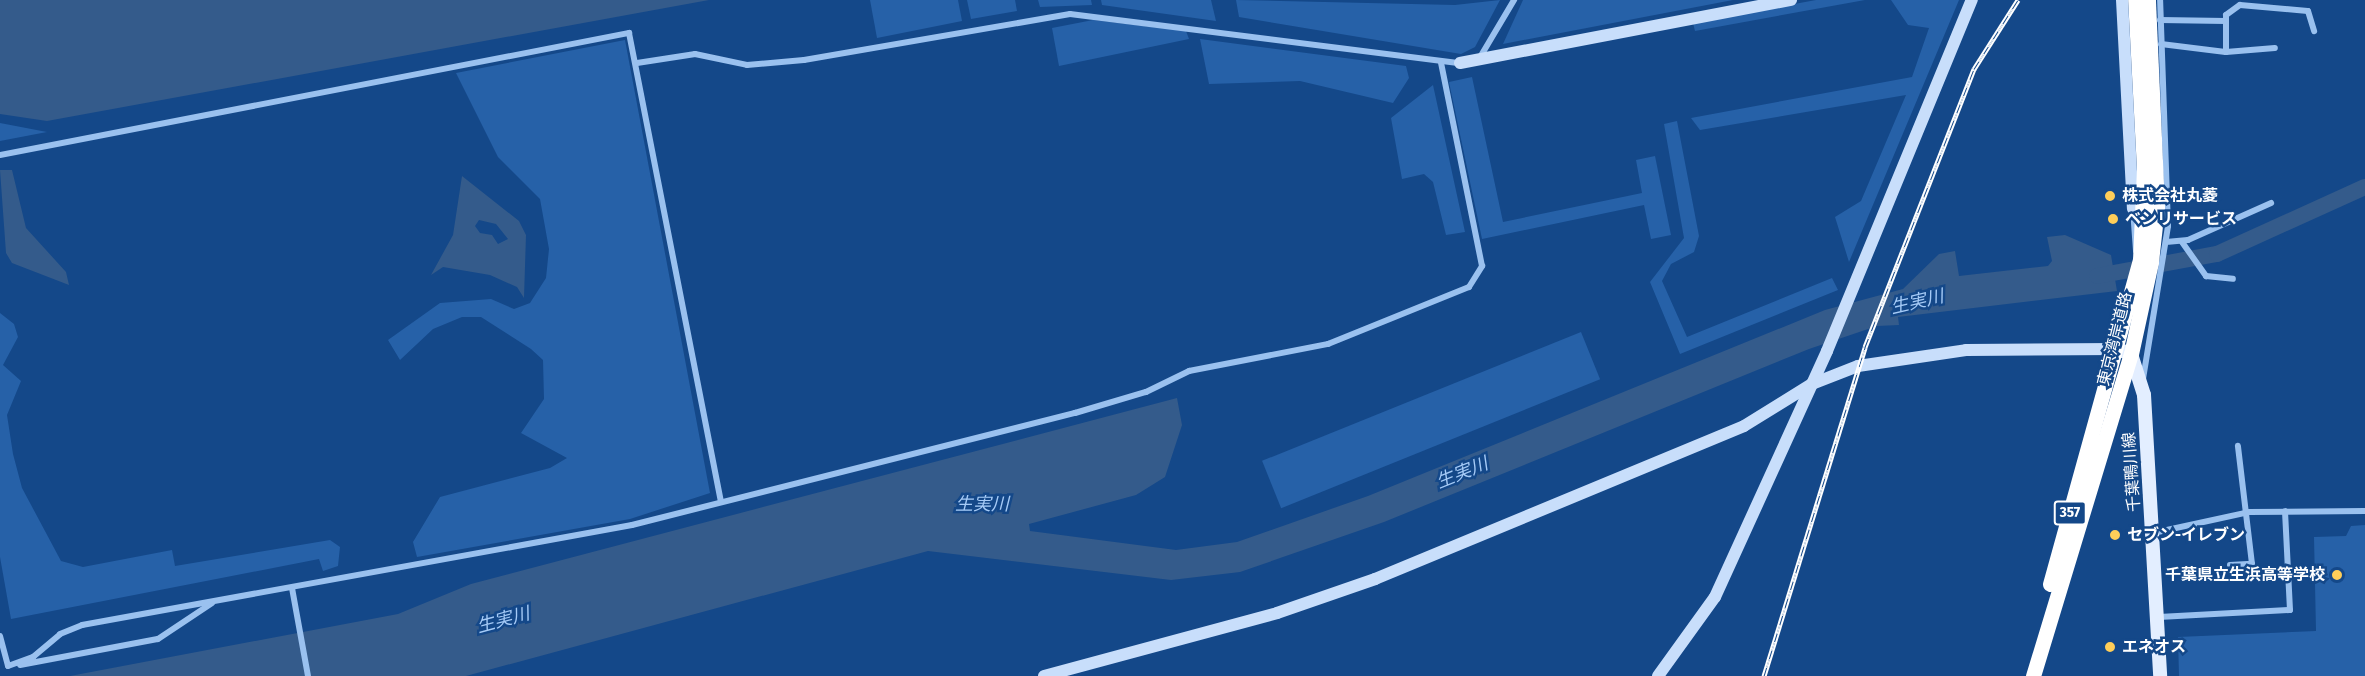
<!DOCTYPE html>
<meta charset="utf-8">
<style>
body{margin:0}
#map{position:relative;width:2365px;height:676px;overflow:hidden;background:#144889;font-family:"Fira Sans Condensed","Noto Sans JP",sans-serif}
div>[style]{position:absolute}
[style*='--x']{left:calc(var(--x)*1px);top:calc(var(--y)*1px);width:calc(var(--w)*1px);rotate:calc(var(--a)*1deg)}
.green>*{inset:0;background:#2661a8;transform-origin:0 0}
.water>*{inset:0;background:#345b8b}
.river>*{height:16px;margin:-8px;padding:0 8px;transform-origin:8px;border-radius:8px;background:#345b8b}
.street>*{height:6px;margin:-3px;padding:0 3px;transform-origin:3px;border-radius:3px;background:#9ac1ef}
.secondary>*{height:12px;margin:-6px;padding:0 6px;transform-origin:6px;border-radius:6px;background:#c8defb}
.primary>*{height:14px;margin:-7px;padding:0 7px;transform-origin:7px;border-radius:7px;background:#e3eeff}
.highway>*{height:15px;margin:-7.5px;padding:0 7.5px;transform-origin:7.5px;border-radius:7.5px;background:#fff}
.rail>*{height:5px;margin-top:-2.5px;transform-origin:0;background:repeating-linear-gradient(90deg,#144889 0 9px,#fff 0 18px);box-sizing:border-box;border-block:2px solid #fff}
.dots>*{width:16px;height:16px;translate:-50% -50%;box-sizing:border-box;border:3px solid #144889;border-radius:50%}
span{translate:-50% -50%;white-space:nowrap;text-align:center;line-height:1.15;-webkit-text-stroke:5px #144889;paint-order:stroke}
.shield-label span{padding:2px 4px;background:#144889;border:2px solid;border-radius:4px;-webkit-text-stroke-width:0}
.shield-label{font-size:15px;color:#fff;font-weight:700}
.poi-label{font-size:16px;color:#fff;font-weight:700}
.left{translate:0 -50%;text-align:left}
.right{translate:-100% -50%;text-align:right}
.street-label{font-size:16px;color:#fff}
.water-label{font-size:18px;color:#a6cbf7;font-style:italic}
</style>
<div id="map">
<div class="green">
<i style="clip-path:polygon(870px 0,958px 0,962px 21px,877px 38px)"></i>
<i style="clip-path:polygon(967px 0,1015px 0,1017px 11px,971px 19px)"></i>
<i style="clip-path:polygon(1038px 0,1091px 0,1092px 5px,1040px 7px)"></i>
<i style="clip-path:polygon(1101px 0,1211px 0,1216px 21px,1102px 5px)"></i>
<i style="clip-path:polygon(1236px 0,1455px 5px,1500px 0,1475px 47px,1461px 54px,1239px 17px)"></i>
<i style="clip-path:polygon(1523px 0,1733px 0,1503px 44px)"></i>
<i style="clip-path:polygon(1816px 0,1865px 0,1695px 31px,1693px 23px)"></i>
<i style="clip-path:polygon(1891px 0,1959px 0,1849px 262px,1835px 217px,1861px 201px,1906px 95px,1700px 130px,1691px 118px,1912px 77px,1929px 28px,1908px 25px)"></i>
<i style="clip-path:polygon(1093px 20px,1186px 31px,1189px 39px,1059px 66px,1052px 28px)"></i>
<i style="clip-path:polygon(1200px 39px,1406px 66px,1409px 78px,1393px 103px,1300px 81px,1209px 84px)"></i>
<i style="clip-path:polygon(625px 40px,710px 493px,630px 519px,417px 557px,413px 542px,440px 497px,550px 468px,567px 458px,521px 433px,544px 399px,543px 360px,531px 349px,481px 317px,462px 317px,433px 329px,400px 360px,388px 340px,440px 303px,491px 299px,514px 309px,530px 303px,546px 278px,549px 249px,540px 199px,498px 157px,456px 73px)"></i>
<i style="clip-path:polygon(1472px 77px,1503px 222px,1642px 193px,1636px 160px,1655px 156px,1671px 235px,1651px 239px,1644px 205px,1482px 239px,1449px 82px)"></i>
<i style="clip-path:polygon(1433px 85px,1465px 232px,1446px 235px,1433px 182px,1424px 174px,1402px 179px,1391px 118px)"></i>
<i style="clip-path:polygon(1677px 121px,1699px 236px,1694px 252px,1671px 264px,1662px 281px,1687px 337px,1832px 278px,1838px 290px,1680px 354px,1650px 282px,1684px 238px,1664px 124px)"></i>
<i style="clip-path:polygon(0 123px,47px 132px,0 141px)"></i>
<i style="clip-path:polygon(0 313px,14px 324px,18px 337px,3px 365px,21px 381px,7px 415px,13px 454px,22px 488px,61px 561px,83px 567px,172px 550px,175px 566px,330px 540px,340px 547px,338px 566px,323px 571px,319px 559px,11px 619px,0 557px)"></i>
<i style="left:1581px;top:332px;width:51px;height:344px;rotate:68deg"></i>
<i style="clip-path:polygon(2365px 525px,2365px 676px,2179px 676px,2178px 637px,2316px 631px,2314px 537px,2346px 536px,2351px 526px)"></i>
</div>
<div class="water">
<i style="clip-path:polygon(0 0,709px 0,47px 121px,0 114px)"></i>
<i style="clip-path:polygon(0 170px,12px 170px,26px 228px,66px 272px,69px 285px,12px 263px,6px 253px)"></i>
<i style="clip-path:polygon(evenodd,462px 176px,519px 221px,526px 235px,524px 298px,517px 287px,490px 275px,443px 267px,431px 275px,453px 235px,462px 176px,479px 220px,496px 224px,508px 239px,498px 244px,492px 235px,480px 233px,475px 226px,479px 220px)"></i>
<i style="clip-path:polygon(2065px 235px,2111px 255px,2117px 291px,1898px 317px,1899px 325px,1877px 326px,1809px 349px,1384px 522px,1240px 572px,1171px 580px,928px 551px,466px 676px,70px 676px,398px 614px,471px 584px,1177px 398px,1182px 425px,1165px 477px,1136px 495px,1029px 524px,1030px 531px,1176px 550px,1237px 542px,1368px 496px,1825px 310px,1903px 289px,1939px 254px,1955px 251px,1959px 276px,2048px 266px,2052px 261px,2047px 237px)"></i>
</div>
<div class="river">
<i style="--x:2097;--y:276;--w:122;--a:-10.4"></i>
<i style="--x:2217;--y:254;--w:162;--a:-24.4"></i>
</div>
<div class="street">
<i style="--x:2160;--y:20;--w:66;--a:0.9"></i>
<i style="--x:2161;--y:44;--w:65;--a:7"></i>
<i style="--x:2226;--y:52;--w:49;--a:-4.7"></i>
<i style="--x:2226;--y:52;--w:37;--a:-90"></i>
<i style="--x:2226;--y:15;--w:17;--a:-36"></i>
<i style="--x:2240;--y:5;--w:68;--a:5"></i>
<i style="--x:2308;--y:11;--w:21;--a:73"></i>
<i style="--x:1479;--y:59;--w:69;--a:-59.3"></i>
<i style="--x:637;--y:63;--w:59;--a:-8.8"></i>
<i style="--x:695;--y:54;--w:53;--a:11.9"></i>
<i style="--x:747;--y:65;--w:57;--a:-5"></i>
<i style="--x:804;--y:60;--w:270;--a:-9.8"></i>
<i style="--x:1070;--y:14;--w:393;--a:7.2"></i>
<i style="--x:0;--y:155;--w:641;--a:-10.98"></i>
<i style="--x:629;--y:33;--w:477;--a:78.9"></i>
<i style="--x:2133;--y:209;--w:42;--a:85.9"></i>
<i style="--x:2166;--y:242;--w:22;--a:-5"></i>
<i style="--x:2188;--y:240;--w:91;--a:-24"></i>
<i style="--x:2182;--y:242;--w:42;--a:54.8"></i>
<i style="--x:2206;--y:276;--w:27;--a:6"></i>
<i style="--x:2143;--y:379;--w:155;--a:-80.7"></i>
<i style="--x:2168;--y:226;--w:226;--a:-92"></i>
<i style="--x:2153;--y:533;--w:98;--a:-12.3"></i>
<i style="--x:2249;--y:512;--w:116;--a:-0.5"></i>
<i style="--x:2230;--y:565;--w:22;--a:-3"></i>
<i style="--x:2252;--y:564;--w:119;--a:-96.8"></i>
<i style="--x:292;--y:588;--w:89;--a:79.7"></i>
<i style="--x:2159;--y:617;--w:131;--a:-3.1"></i>
<i style="--x:2290;--y:610;--w:99;--a:-92.9"></i>
<i style="--x:0;--y:636;--w:31;--a:75"></i>
<i style="--x:20;--y:665;--w:140;--a:-10.7"></i>
<i style="--x:158;--y:639;--w:65;--a:-33.7"></i>
<i style="--x:8;--y:666;--w:27;--a:-20"></i>
<i style="--x:33;--y:657;--w:35;--a:-40"></i>
<i style="--x:60;--y:634;--w:24;--a:-22"></i>
<i style="--x:82;--y:625;--w:559;--a:-10.3"></i>
<i style="--x:632;--y:525;--w:457;--a:-14.2"></i>
<i style="--x:1075;--y:413;--w:74;--a:-16.5"></i>
<i style="--x:1146;--y:392;--w:48;--a:-26"></i>
<i style="--x:1189;--y:371;--w:142;--a:-11"></i>
<i style="--x:1328;--y:344;--w:152;--a:-22"></i>
<i style="--x:1469;--y:287;--w:25;--a:-58"></i>
<i style="--x:1482;--y:266;--w:207;--a:-101.4"></i>
</div>
<div class="secondary">
<i style="--x:2122;--y:0;--w:209;--a:87"></i>
<i style="--x:1460;--y:63;--w:337;--a:-10.8"></i>
<i style="--x:1044;--y:676;--w:241;--a:-15.1"></i>
<i style="--x:1277;--y:613;--w:104;--a:-19.1"></i>
<i style="--x:1375;--y:579;--w:399;--a:-22.5"></i>
<i style="--x:1744;--y:426;--w:80;--a:-31.7"></i>
<i style="--x:1812;--y:384;--w:49;--a:-21.4"></i>
<i style="--x:1858;--y:366;--w:109;--a:-8.4"></i>
<i style="--x:1966;--y:350;--w:151;--a:-0.4"></i>
<i style="--x:1658;--y:676;--w:97;--a:-54.2"></i>
<i style="--x:1715;--y:597;--w:270;--a:-65.5"></i>
<i style="--x:1827;--y:351;--w:380;--a:-67.6"></i>
</div>
<div class="primary">
<i style="--x:2117;--y:349;--w:15;--a:20"></i>
<i style="--x:2131;--y:354;--w:43;--a:72.4"></i>
<i style="--x:2144;--y:395;--w:281;--a:86.7"></i>
</div>
<div class="highway">
<i style="--x:2050;--y:584;--w:336;--a:-74.5"></i>
<i style="--x:2140;--y:260;--w:91;--a:-87.5"></i>
<i style="--x:2144;--y:169;--w:169;--a:-93"></i>
<i style="--x:2033;--y:676;--w:337;--a:-73.1"></i>
<i style="--x:2131;--y:354;--w:94;--a:-77.7"></i>
<i style="--x:2151;--y:262;--w:55;--a:-83.8"></i>
<i style="--x:2157;--y:207;--w:207;--a:-92.5"></i>
</div>
<div class="rail">
<i style="--x:1764;--y:676;--w:344;--a:-72.9"></i>
<i style="--x:1865;--y:347;--w:299;--a:-68.6"></i>
<i style="--x:1974;--y:69;--w:82;--a:-57.5"></i>
</div>
<div class="dots">
<i style="left:2110px;top:196px;background:#ffce59"></i>
<i style="left:2113px;top:219px;background:#ffce59"></i>
<i style="left:2115px;top:535px;background:#ffce59"></i>
<i style="left:2337px;top:575px;background:#ffce59"></i>
<i style="left:2110px;top:647px;background:#ffce59"></i>
</div>
<div class="shield-label">
<span style="left:2070px;top:513px">357</span>
</div>
<div class="poi-label">
<span class="left" style="left:2122px;top:196px">株式会社丸菱</span>
<span class="left" style="left:2125px;top:219px">ベンリサービス</span>
<span class="left" style="left:2127px;top:535px">セブン-イレブン</span>
<span class="right" style="left:2325px;top:575px">千葉県立生浜高等学校</span>
<span class="left" style="left:2122px;top:647px">エネオス</span>
</div>
<div class="street-label">
<span style="left:2115px;top:339px;rotate:-76deg">東京湾岸道路</span>
<span style="left:2132px;top:472px;rotate:-94deg">千葉鴨川線</span>
</div>
<div class="water-label">
<span style="left:1917px;top:302px;rotate:-13deg">生実川</span>
<span style="left:1462px;top:473px;rotate:-22deg">生実川</span>
<span style="left:982px;top:504px">生実川</span>
<span style="left:503px;top:620px;rotate:-15deg">生実川</span>
</div>
</div>
